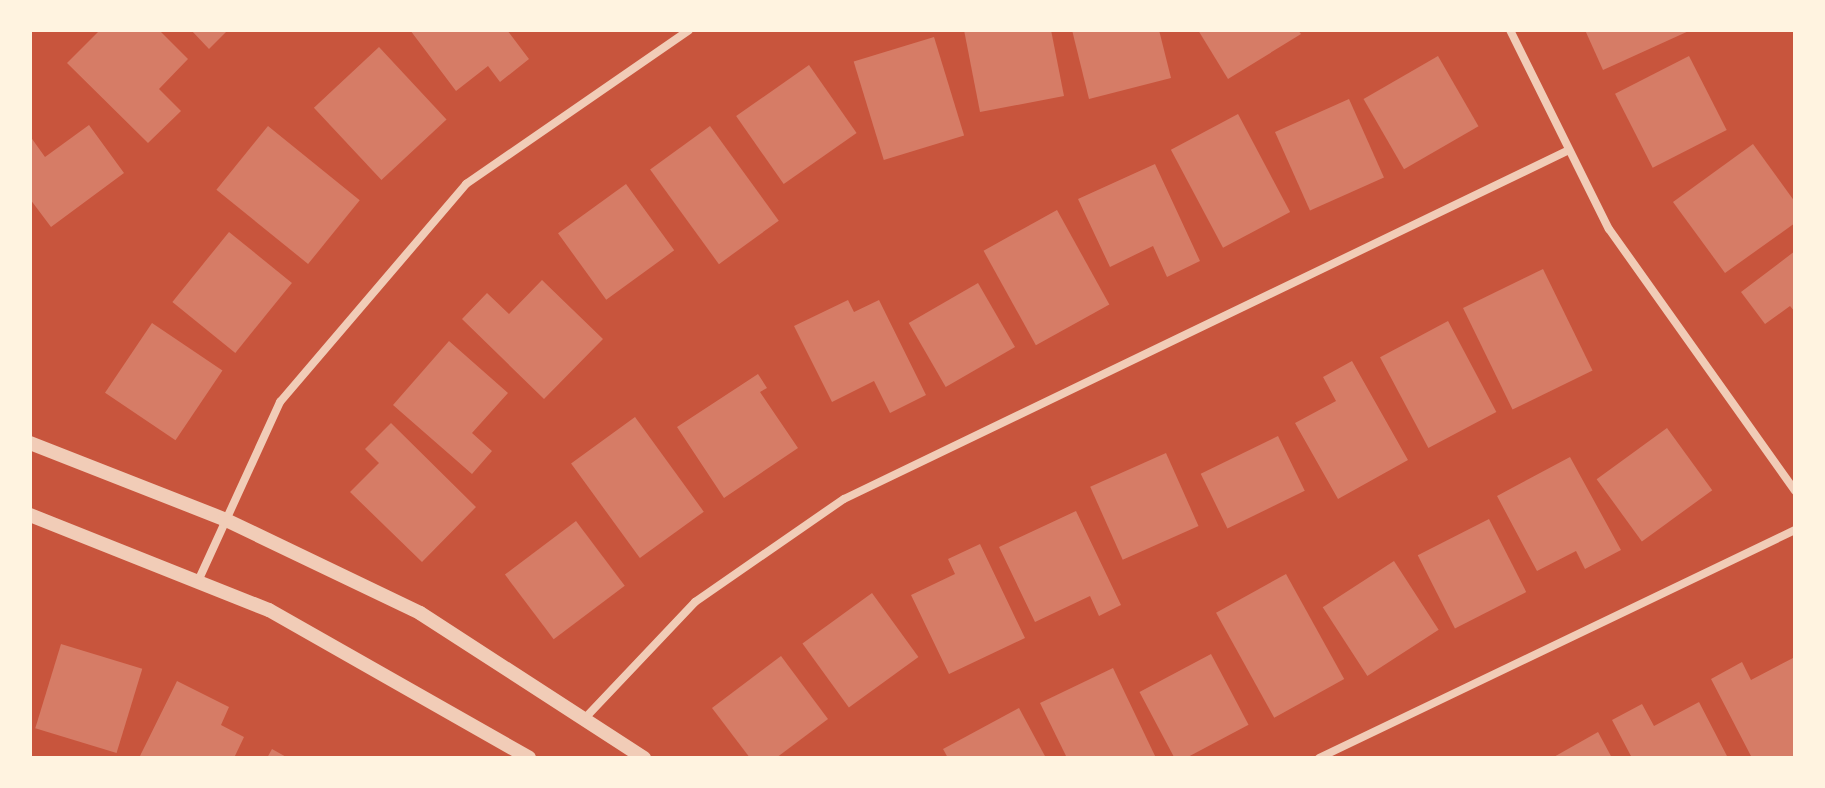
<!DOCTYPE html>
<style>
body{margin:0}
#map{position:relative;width:1825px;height:788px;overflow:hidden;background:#c8553d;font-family:Commissioner,sans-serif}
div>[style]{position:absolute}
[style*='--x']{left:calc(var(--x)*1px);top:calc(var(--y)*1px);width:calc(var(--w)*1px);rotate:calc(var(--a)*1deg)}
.building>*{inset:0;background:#d67c66;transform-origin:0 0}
.minor>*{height:8px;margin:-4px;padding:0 4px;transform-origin:4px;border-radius:4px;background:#f1ccb7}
.tertiary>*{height:14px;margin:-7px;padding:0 7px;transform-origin:7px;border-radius:7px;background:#f1ccb7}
span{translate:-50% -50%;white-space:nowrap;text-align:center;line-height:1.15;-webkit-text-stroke:8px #fff3e0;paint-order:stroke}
.frame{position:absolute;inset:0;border:32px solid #fff3e0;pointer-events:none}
</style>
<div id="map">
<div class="building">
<i style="clip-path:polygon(100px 30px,159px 30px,188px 59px,159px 89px,181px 111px,148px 143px,67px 63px)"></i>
<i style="clip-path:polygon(191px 30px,228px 30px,209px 49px)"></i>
<i style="clip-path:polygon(410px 30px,507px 30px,529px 59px,500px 82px,488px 66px,456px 91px)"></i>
<i style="clip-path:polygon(964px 30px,1051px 30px,1064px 96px,980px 112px)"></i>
<i style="clip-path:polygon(1072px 30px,1159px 30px,1171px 78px,1089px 99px)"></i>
<i style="clip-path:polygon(1198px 30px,1298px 30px,1301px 34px,1228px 79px)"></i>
<i style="clip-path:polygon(1585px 30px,1691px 30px,1603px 70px)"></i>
<i style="left:934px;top:37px;width:103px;height:84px;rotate:73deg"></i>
<i style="left:379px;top:47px;width:99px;height:89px;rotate:47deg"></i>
<i style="left:1438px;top:56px;width:81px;height:86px;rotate:60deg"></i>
<i style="left:1689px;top:56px;width:83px;height:83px;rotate:63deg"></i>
<i style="left:809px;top:65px;width:83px;height:89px;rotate:55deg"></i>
<i style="left:1349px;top:99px;width:86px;height:81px;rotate:66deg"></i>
<i style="left:1238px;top:114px;width:111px;height:76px;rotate:62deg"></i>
<i style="clip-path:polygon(89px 125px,124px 173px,51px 227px,30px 199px,30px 136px,45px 157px)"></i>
<i style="left:268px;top:126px;width:118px;height:82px;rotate:39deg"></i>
<i style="left:710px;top:126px;width:117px;height:74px;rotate:54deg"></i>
<i style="clip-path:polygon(1753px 144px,1795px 202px,1795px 223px,1725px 273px,1673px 202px)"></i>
<i style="clip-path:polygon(1155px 164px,1200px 261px,1167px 277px,1153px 246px,1110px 267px,1078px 199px)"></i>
<i style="left:626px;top:184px;width:82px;height:84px;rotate:54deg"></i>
<i style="left:1057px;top:210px;width:108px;height:84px;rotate:61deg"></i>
<i style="left:229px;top:232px;width:81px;height:90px;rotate:39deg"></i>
<i style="clip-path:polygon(1795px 251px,1795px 312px,1790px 306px,1765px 324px,1741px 292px)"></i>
<i style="left:1543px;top:269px;width:113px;height:89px;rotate:64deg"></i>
<i style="clip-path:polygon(542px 280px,603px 339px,544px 399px,462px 319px,487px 293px,509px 314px)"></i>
<i style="left:978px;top:283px;width:74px;height:80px;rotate:60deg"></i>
<i style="clip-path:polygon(848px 300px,854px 312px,879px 300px,926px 395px,890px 413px,874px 381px,832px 402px,794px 326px)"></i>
<i style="left:1448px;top:321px;width:103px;height:77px;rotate:62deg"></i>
<i style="left:152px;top:323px;width:85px;height:84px;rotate:34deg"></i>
<i style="clip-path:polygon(449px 341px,508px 393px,472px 433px,492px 451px,472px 474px,393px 405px)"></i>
<i style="clip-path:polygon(1352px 361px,1408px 460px,1338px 499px,1295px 423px,1336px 401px,1323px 377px)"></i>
<i style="clip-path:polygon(758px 374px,767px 388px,760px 392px,798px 448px,724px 498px,677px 427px)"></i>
<i style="left:635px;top:417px;width:117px;height:79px;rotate:54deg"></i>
<i style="clip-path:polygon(391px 423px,476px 507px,422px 562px,350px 492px,379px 463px,365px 449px)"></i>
<i style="left:1667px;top:428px;width:77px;height:87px;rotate:54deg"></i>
<i style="left:1278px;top:436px;width:61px;height:86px;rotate:64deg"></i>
<i style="left:1166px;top:453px;width:80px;height:83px;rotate:66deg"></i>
<i style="clip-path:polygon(1570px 457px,1621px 550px,1585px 569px,1576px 551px,1537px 571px,1497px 496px)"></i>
<i style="clip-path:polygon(1076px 511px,1121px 605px,1099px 616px,1090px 596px,1035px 622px,999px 547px)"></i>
<i style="left:1489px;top:519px;width:82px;height:80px;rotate:63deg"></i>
<i style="left:576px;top:521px;width:81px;height:89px;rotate:53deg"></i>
<i style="clip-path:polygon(980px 544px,1025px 638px,949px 674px,911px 595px,955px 574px,948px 559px)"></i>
<i style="left:1394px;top:561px;width:82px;height:85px;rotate:57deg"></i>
<i style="left:1286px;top:574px;width:120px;height:80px;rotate:61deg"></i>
<i style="left:872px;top:593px;width:79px;height:86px;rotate:54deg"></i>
<i style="left:61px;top:644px;width:85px;height:88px;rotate:17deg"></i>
<i style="left:1211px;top:654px;width:80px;height:81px;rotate:62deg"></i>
<i style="clip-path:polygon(781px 656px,828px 719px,776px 758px,750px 758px,712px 708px)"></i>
<i style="clip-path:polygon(1793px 658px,1795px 758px,1752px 758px,1711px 679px,1742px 662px,1751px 680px)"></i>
<i style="clip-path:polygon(1113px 668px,1156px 758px,1067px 758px,1040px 703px)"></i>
<i style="clip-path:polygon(177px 681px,229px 707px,221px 725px,244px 737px,234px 758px,139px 758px)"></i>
<i style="clip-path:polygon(1699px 702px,1728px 758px,1632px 758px,1612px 720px,1642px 704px,1654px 726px)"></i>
<i style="clip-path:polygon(1019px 708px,1046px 758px,948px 758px,943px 749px)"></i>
<i style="clip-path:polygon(1598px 732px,1612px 758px,1552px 758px)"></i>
<i style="clip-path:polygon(272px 749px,288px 758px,267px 758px)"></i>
</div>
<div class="minor">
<i style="--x:1510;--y:30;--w:222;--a:63.6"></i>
<i style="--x:1609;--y:229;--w:321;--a:54.6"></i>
<i style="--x:199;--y:579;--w:195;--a:-65.4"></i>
<i style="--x:280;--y:402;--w:287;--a:-49.5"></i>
<i style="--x:466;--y:184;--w:271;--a:-34.6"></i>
<i style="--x:587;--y:716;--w:157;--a:-46.5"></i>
<i style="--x:695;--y:602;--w:181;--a:-34.7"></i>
<i style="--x:844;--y:499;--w:802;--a:-25.7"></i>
<i style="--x:1319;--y:758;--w:528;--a:-25.59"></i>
</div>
<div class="tertiary">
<i style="--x:30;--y:443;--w:208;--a:21.4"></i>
<i style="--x:224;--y:519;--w:217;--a:25.6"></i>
<i style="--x:420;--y:613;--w:267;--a:32.9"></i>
<i style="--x:30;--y:515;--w:257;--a:21.7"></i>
<i style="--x:269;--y:610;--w:299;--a:29.6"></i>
</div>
<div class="frame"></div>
</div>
